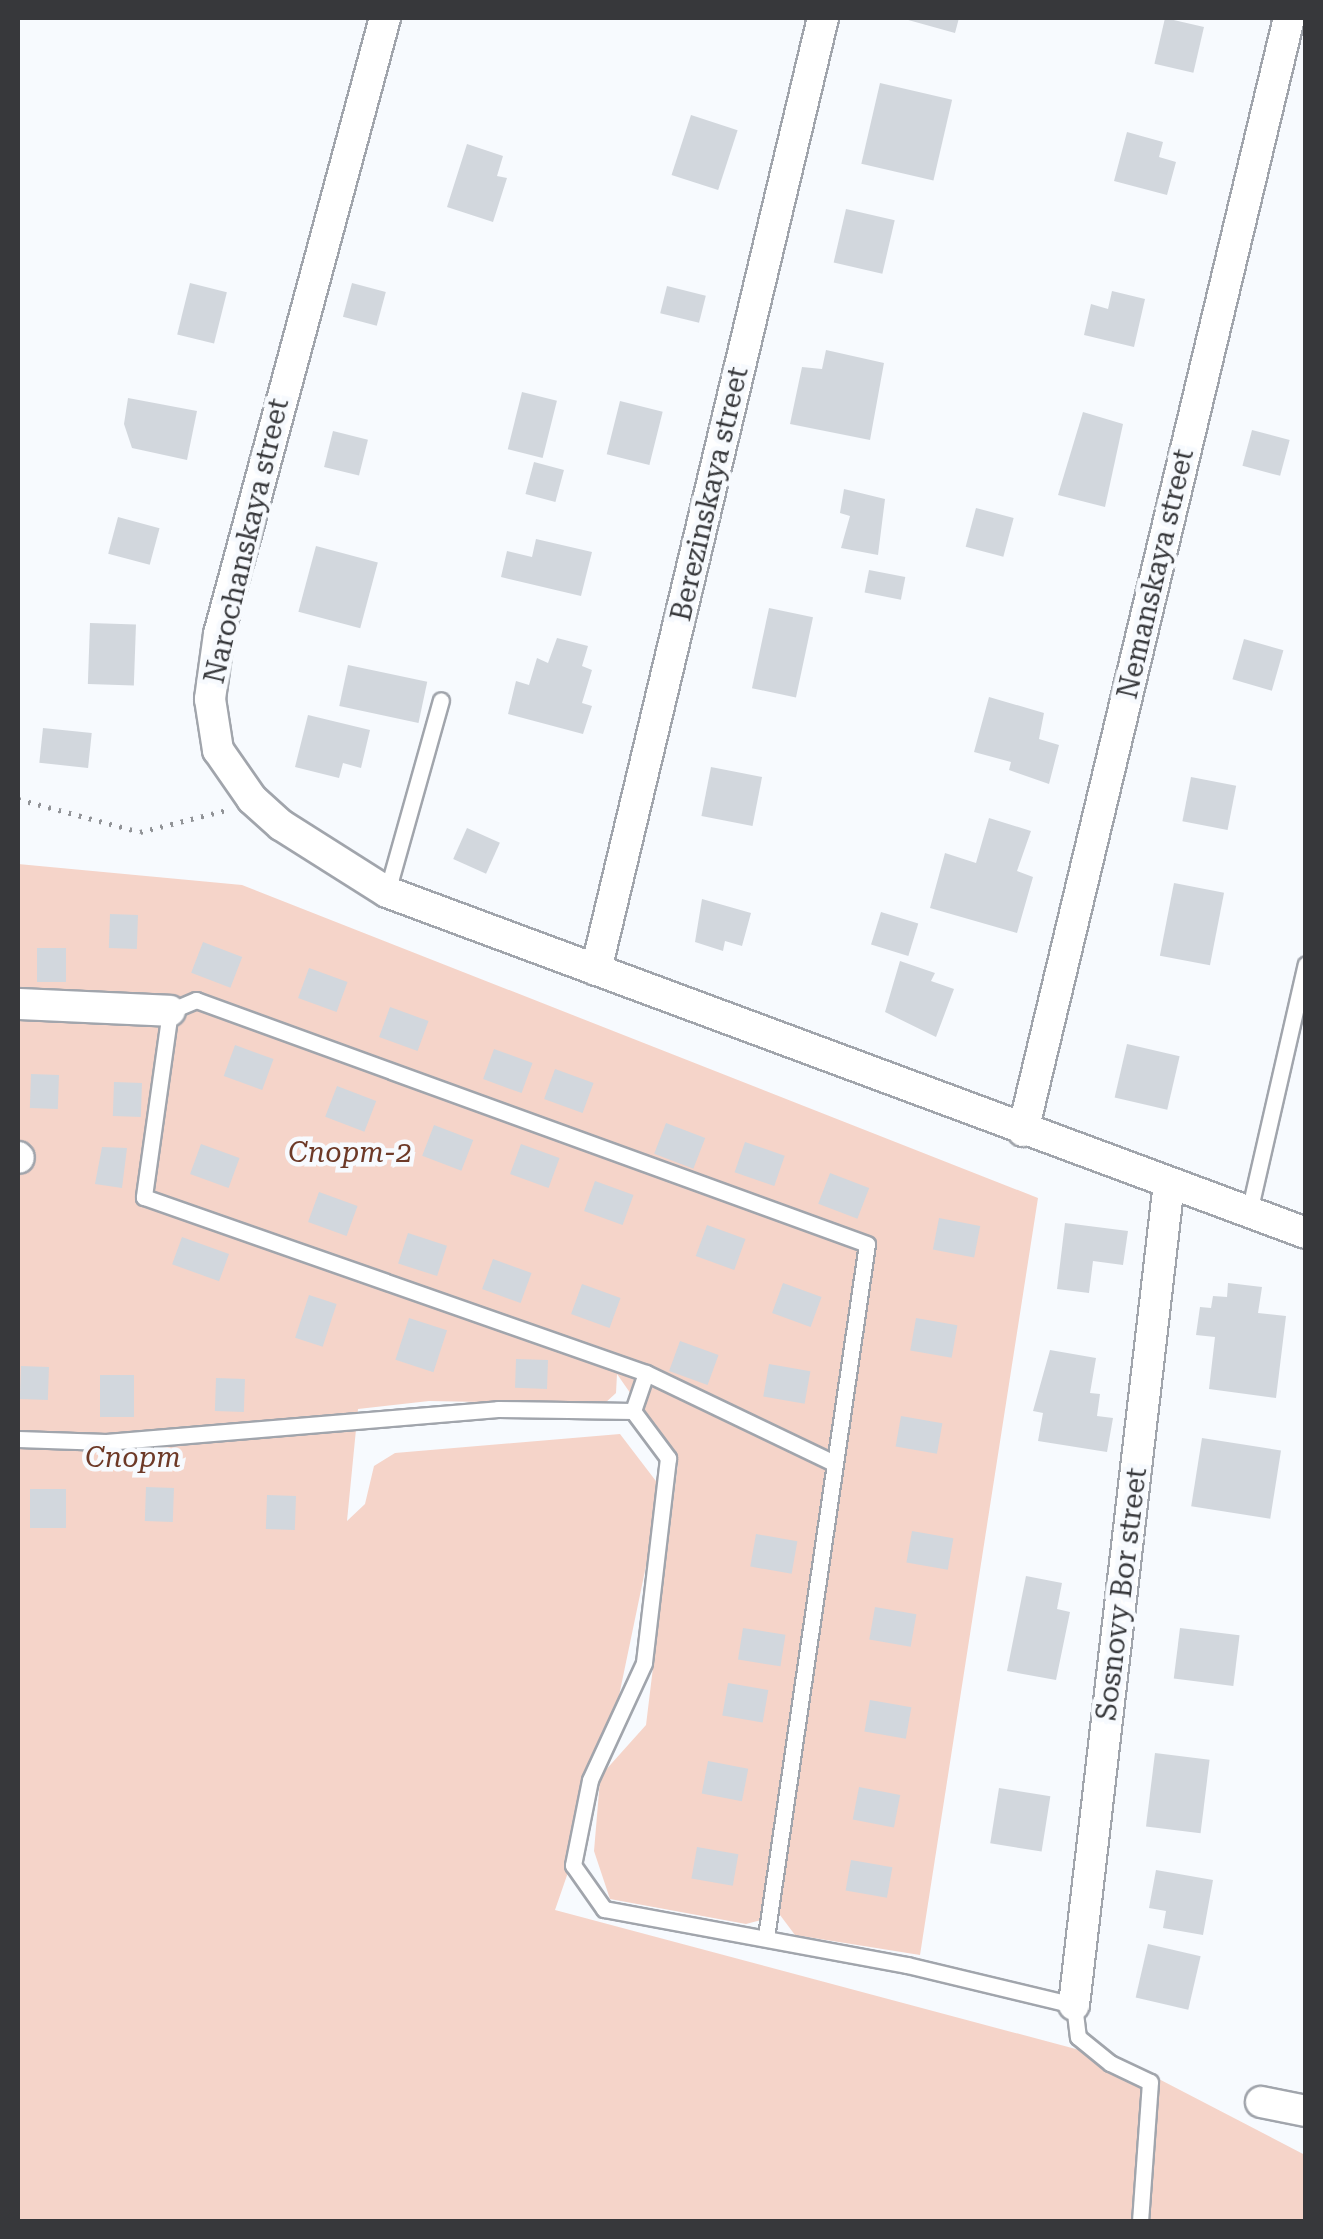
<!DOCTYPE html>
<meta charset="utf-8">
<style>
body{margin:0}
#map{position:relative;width:1323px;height:2239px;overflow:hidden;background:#f7fafe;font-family:"Roboto Serif",serif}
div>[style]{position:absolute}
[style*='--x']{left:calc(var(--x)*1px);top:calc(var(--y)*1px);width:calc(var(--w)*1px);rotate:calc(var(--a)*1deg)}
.green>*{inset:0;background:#f5d4c9}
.building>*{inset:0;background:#d2d7dd;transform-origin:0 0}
.path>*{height:5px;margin-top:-2.5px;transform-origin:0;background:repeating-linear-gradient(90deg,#919397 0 2.5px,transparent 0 10.5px)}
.roads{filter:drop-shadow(2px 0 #a1a5ac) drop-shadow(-2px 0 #a1a5ac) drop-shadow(0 2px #a1a5ac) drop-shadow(0 -2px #a1a5ac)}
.lane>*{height:15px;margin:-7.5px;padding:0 7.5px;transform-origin:7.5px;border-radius:7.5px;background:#fff}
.street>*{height:30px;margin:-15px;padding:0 15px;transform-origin:15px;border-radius:15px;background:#fff}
span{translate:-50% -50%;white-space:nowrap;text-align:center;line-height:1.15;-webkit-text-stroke:9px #f7fafe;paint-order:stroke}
.street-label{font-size:28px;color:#37383b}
.park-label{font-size:28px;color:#6d3927;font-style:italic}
.frame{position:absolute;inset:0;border:20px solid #37383b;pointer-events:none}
</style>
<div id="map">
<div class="green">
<i style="clip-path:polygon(evenodd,18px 864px,242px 885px,1038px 1198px,920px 1955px,795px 1935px,780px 1915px,746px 1924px,610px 1899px,594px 1851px,600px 1780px,555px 1910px,1128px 2063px,1305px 2155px,1305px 2221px,18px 2221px,18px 864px,617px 1374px,678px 1462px,646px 1725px,603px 1773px,662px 1489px,620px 1434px,395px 1453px,374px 1466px,365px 1504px,347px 1521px,358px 1409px,429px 1401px,604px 1404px,616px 1393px,617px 1374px)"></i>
</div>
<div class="building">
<i style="clip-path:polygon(901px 18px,959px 18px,955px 33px)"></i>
<i style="left:1165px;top:18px;width:40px;height:47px;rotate:13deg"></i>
<i style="left:880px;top:83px;width:74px;height:83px;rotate:13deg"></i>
<i style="left:691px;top:115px;width:49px;height:63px;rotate:18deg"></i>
<i style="clip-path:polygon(1127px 132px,1163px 142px,1159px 157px,1176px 162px,1167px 195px,1114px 181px)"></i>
<i style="clip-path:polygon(467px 144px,503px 156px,497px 176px,507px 178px,493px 222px,447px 207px)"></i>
<i style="left:846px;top:209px;width:50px;height:55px;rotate:13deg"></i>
<i style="left:190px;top:283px;width:38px;height:53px;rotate:14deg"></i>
<i style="left:352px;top:283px;width:35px;height:35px;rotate:15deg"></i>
<i style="left:667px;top:286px;width:40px;height:28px;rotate:14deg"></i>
<i style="clip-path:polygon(1112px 291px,1145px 299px,1134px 347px,1084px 335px,1091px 304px,1108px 309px)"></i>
<i style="clip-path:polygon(826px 350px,884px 363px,870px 440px,790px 424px,802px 367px,822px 369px)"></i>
<i style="left:522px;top:392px;width:36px;height:59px;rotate:14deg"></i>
<i style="clip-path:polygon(128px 398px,197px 411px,187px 460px,132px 448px,124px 424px)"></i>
<i style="left:620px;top:401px;width:44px;height:55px;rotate:14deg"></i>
<i style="clip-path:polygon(1083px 412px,1123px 424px,1105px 507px,1058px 495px)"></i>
<i style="left:1252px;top:430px;width:39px;height:37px;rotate:15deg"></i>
<i style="left:333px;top:431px;width:36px;height:37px;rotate:14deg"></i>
<i style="left:534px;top:462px;width:31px;height:33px;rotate:15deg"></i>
<i style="clip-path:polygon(844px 489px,885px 499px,878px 555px,841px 548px,850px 516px,840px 513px)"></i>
<i style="left:976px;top:508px;width:39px;height:40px;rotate:15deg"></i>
<i style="left:118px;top:517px;width:43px;height:38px;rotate:15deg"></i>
<i style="clip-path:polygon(536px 539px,592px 552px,581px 596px,501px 577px,507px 551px,532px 557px)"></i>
<i style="left:316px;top:546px;width:64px;height:68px;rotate:15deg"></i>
<i style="left:869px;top:570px;width:37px;height:23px;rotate:11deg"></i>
<i style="left:769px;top:608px;width:45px;height:82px;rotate:12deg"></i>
<i style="left:90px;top:623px;width:46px;height:61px;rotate:2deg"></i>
<i style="clip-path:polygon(557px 638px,588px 646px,582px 666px,592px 670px,582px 703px,592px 706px,583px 734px,508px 714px,516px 681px,529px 685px,537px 658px,548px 663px)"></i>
<i style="left:1244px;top:639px;width:41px;height:42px;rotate:16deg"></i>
<i style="left:348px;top:665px;width:81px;height:42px;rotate:12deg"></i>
<i style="clip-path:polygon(989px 697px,1044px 713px,1039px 739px,1059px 745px,1049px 784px,1009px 770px,1011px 762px,974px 752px)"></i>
<i style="clip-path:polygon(308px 715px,370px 730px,361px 768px,343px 763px,339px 778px,295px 767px)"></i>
<i style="left:43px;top:728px;width:49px;height:35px;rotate:6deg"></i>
<i style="left:711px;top:767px;width:52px;height:50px;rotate:11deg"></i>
<i style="left:1191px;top:777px;width:46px;height:45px;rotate:11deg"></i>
<i style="clip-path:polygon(989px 818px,1031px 831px,1017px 871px,1033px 877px,1017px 933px,930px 908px,945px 853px,976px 863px)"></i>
<i style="left:467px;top:828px;width:36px;height:34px;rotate:24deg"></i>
<i style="left:1174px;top:883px;width:51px;height:74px;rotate:11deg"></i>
<i style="clip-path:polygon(702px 899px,751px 913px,742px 946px,725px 941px,723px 951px,695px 942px)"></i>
<i style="left:881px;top:912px;width:39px;height:34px;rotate:17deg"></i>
<i style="left:110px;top:914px;width:28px;height:34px;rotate:2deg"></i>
<i style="left:203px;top:942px;width:42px;height:33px;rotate:21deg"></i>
<i style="left:37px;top:948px;width:29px;height:34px"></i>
<i style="clip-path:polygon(900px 961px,935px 973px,931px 981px,954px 989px,936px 1037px,885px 1012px)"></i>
<i style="left:309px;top:968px;width:41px;height:32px;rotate:20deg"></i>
<i style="left:390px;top:1007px;width:41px;height:32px;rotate:20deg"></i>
<i style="left:1127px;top:1044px;width:54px;height:55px;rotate:13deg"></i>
<i style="left:235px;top:1045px;width:41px;height:33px;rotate:20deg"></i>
<i style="left:494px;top:1049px;width:41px;height:32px;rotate:20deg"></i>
<i style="left:555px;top:1069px;width:41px;height:32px;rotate:20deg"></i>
<i style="left:31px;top:1074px;width:28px;height:34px;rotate:2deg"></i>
<i style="left:114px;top:1082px;width:28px;height:34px;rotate:2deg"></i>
<i style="left:337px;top:1086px;width:42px;height:33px;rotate:21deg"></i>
<i style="left:666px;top:1123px;width:42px;height:33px;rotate:21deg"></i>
<i style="left:434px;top:1125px;width:42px;height:33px;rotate:21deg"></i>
<i style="left:745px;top:1142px;width:42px;height:32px;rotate:19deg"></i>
<i style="left:201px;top:1144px;width:41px;height:32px;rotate:20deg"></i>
<i style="left:521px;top:1144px;width:41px;height:32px;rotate:20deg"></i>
<i style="clip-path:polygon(102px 1147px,127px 1148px,122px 1188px,95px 1184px)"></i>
<i style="left:830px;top:1173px;width:42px;height:33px;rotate:21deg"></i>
<i style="left:595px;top:1181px;width:41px;height:32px;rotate:20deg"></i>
<i style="left:319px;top:1192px;width:41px;height:32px;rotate:20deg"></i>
<i style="left:939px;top:1218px;width:42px;height:32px;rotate:11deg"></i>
<i style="clip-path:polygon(1065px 1223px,1128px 1231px,1123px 1265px,1093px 1261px,1089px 1293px,1057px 1289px)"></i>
<i style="left:707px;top:1225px;width:41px;height:33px;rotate:20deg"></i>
<i style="left:408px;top:1233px;width:41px;height:32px;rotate:18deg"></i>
<i style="left:182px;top:1237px;width:50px;height:29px;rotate:20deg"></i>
<i style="left:493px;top:1259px;width:41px;height:32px;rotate:20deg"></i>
<i style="left:783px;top:1283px;width:41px;height:32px;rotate:20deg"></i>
<i style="clip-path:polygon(1228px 1283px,1262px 1287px,1258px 1313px,1286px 1316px,1276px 1398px,1209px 1389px,1215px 1337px,1196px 1335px,1200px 1307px,1211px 1308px,1213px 1296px,1227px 1297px)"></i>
<i style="left:582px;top:1284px;width:41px;height:32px;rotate:20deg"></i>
<i style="left:309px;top:1295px;width:29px;height:45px;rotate:18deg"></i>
<i style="left:409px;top:1318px;width:40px;height:44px;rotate:18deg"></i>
<i style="left:916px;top:1318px;width:42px;height:33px;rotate:10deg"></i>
<i style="left:680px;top:1341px;width:41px;height:32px;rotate:20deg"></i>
<i style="clip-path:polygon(1050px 1350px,1096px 1358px,1090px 1393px,1100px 1394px,1097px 1416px,1113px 1418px,1107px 1452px,1038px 1441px,1043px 1413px,1033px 1411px)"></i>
<i style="left:548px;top:1360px;width:29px;height:32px;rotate:92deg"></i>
<i style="left:769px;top:1364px;width:42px;height:33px;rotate:10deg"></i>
<i style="left:21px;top:1366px;width:28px;height:33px;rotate:2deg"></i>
<i style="left:100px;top:1375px;width:34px;height:42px"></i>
<i style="left:216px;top:1378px;width:29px;height:33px;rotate:2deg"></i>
<i style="left:901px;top:1416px;width:42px;height:31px;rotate:10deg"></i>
<i style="left:1202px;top:1438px;width:80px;height:69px;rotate:9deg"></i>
<i style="left:146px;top:1487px;width:28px;height:34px;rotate:2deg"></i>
<i style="left:66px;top:1489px;width:39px;height:36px;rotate:90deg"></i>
<i style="left:267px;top:1495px;width:29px;height:34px;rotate:2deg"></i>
<i style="left:912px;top:1531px;width:42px;height:32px;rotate:10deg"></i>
<i style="left:756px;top:1534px;width:42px;height:33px;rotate:10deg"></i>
<i style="clip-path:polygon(1026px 1576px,1062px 1583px,1057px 1609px,1070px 1612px,1056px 1680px,1007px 1671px)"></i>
<i style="left:875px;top:1607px;width:42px;height:33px;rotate:10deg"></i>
<i style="left:743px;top:1628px;width:43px;height:32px;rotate:9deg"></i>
<i style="left:1180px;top:1628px;width:60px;height:51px;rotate:7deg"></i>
<i style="left:728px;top:1683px;width:41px;height:33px;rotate:10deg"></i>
<i style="left:870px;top:1700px;width:42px;height:32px;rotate:10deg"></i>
<i style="left:1155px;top:1753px;width:55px;height:74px;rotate:7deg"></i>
<i style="left:708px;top:1761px;width:41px;height:33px;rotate:11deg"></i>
<i style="left:859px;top:1787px;width:42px;height:33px;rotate:11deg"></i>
<i style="left:999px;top:1788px;width:52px;height:56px;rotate:9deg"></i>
<i style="left:697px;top:1847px;width:42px;height:32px;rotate:10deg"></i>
<i style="left:851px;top:1860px;width:42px;height:31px;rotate:10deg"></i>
<i style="clip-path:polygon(1156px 1870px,1213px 1880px,1203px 1935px,1163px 1928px,1166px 1911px,1149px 1908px)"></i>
<i style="left:1148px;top:1944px;width:54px;height:55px;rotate:13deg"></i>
</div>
<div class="path">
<i style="--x:18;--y:799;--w:126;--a:15.1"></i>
<i style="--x:140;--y:832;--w:90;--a:-14.2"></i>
</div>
<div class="roads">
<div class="lane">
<i style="--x:387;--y:892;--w:199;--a:-74.3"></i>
<i style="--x:1249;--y:1212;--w:254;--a:-77.1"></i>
<i style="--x:633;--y:1411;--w:59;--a:53.3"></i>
<i style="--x:668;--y:1458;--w:206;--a:96.7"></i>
<i style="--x:644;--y:1663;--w:129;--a:114.8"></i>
<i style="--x:590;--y:1780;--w:87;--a:101.3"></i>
<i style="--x:573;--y:1865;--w:54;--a:54.8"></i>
<i style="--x:604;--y:1909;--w:308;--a:10.5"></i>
<i style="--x:907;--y:1965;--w:172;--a:13.5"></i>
<i style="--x:1074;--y:2005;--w:32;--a:83"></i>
<i style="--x:1078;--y:2037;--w:41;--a:39.1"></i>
<i style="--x:1110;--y:2063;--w:44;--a:25.4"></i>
<i style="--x:1150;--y:2082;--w:140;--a:94.1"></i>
<i style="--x:633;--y:1411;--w:40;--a:-71.1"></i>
<i style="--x:18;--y:1439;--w:88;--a:2"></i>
<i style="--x:106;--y:1442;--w:393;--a:-4.8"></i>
<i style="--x:498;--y:1409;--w:135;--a:0.8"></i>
<i style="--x:766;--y:1937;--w:700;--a:-81.71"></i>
<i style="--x:867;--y:1244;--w:714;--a:-160.02"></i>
<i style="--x:196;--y:1000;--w:28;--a:157"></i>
<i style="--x:170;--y:1011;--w:188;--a:98"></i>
<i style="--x:144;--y:1197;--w:532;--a:19.32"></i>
<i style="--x:646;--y:1373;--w:208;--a:25.6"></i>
</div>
<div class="street">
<i style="--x:385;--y:18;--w:638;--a:105.08"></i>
<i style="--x:219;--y:634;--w:66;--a:97.9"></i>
<i style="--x:210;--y:699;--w:52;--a:81.1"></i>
<i style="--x:218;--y:750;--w:60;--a:55.2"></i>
<i style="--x:252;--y:799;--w:39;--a:42"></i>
<i style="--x:281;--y:825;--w:125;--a:32.3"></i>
<i style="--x:387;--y:892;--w:980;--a:20.36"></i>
<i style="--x:596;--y:970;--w:979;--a:-76.59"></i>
<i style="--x:18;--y:1004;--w:152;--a:2.6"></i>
<i style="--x:1023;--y:1131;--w:1144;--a:-76.56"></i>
<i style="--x:18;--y:1157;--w:1;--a:45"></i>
<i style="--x:1074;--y:2005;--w:827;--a:-83.41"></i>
<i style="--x:1261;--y:2102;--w:46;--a:11.3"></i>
</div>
</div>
<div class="street-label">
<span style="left:710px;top:494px;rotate:-77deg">Berezinskaya street</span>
<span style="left:247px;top:541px;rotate:-77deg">Narochanskaya street</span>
<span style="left:1156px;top:574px;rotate:-77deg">Nemanskaya street</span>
<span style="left:1122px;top:1594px;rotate:-83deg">Sosnovy Bor street</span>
</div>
<div class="park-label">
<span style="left:350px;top:1153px">Спорт-2</span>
<span style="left:133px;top:1458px">Спорт</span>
</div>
<div class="frame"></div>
</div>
